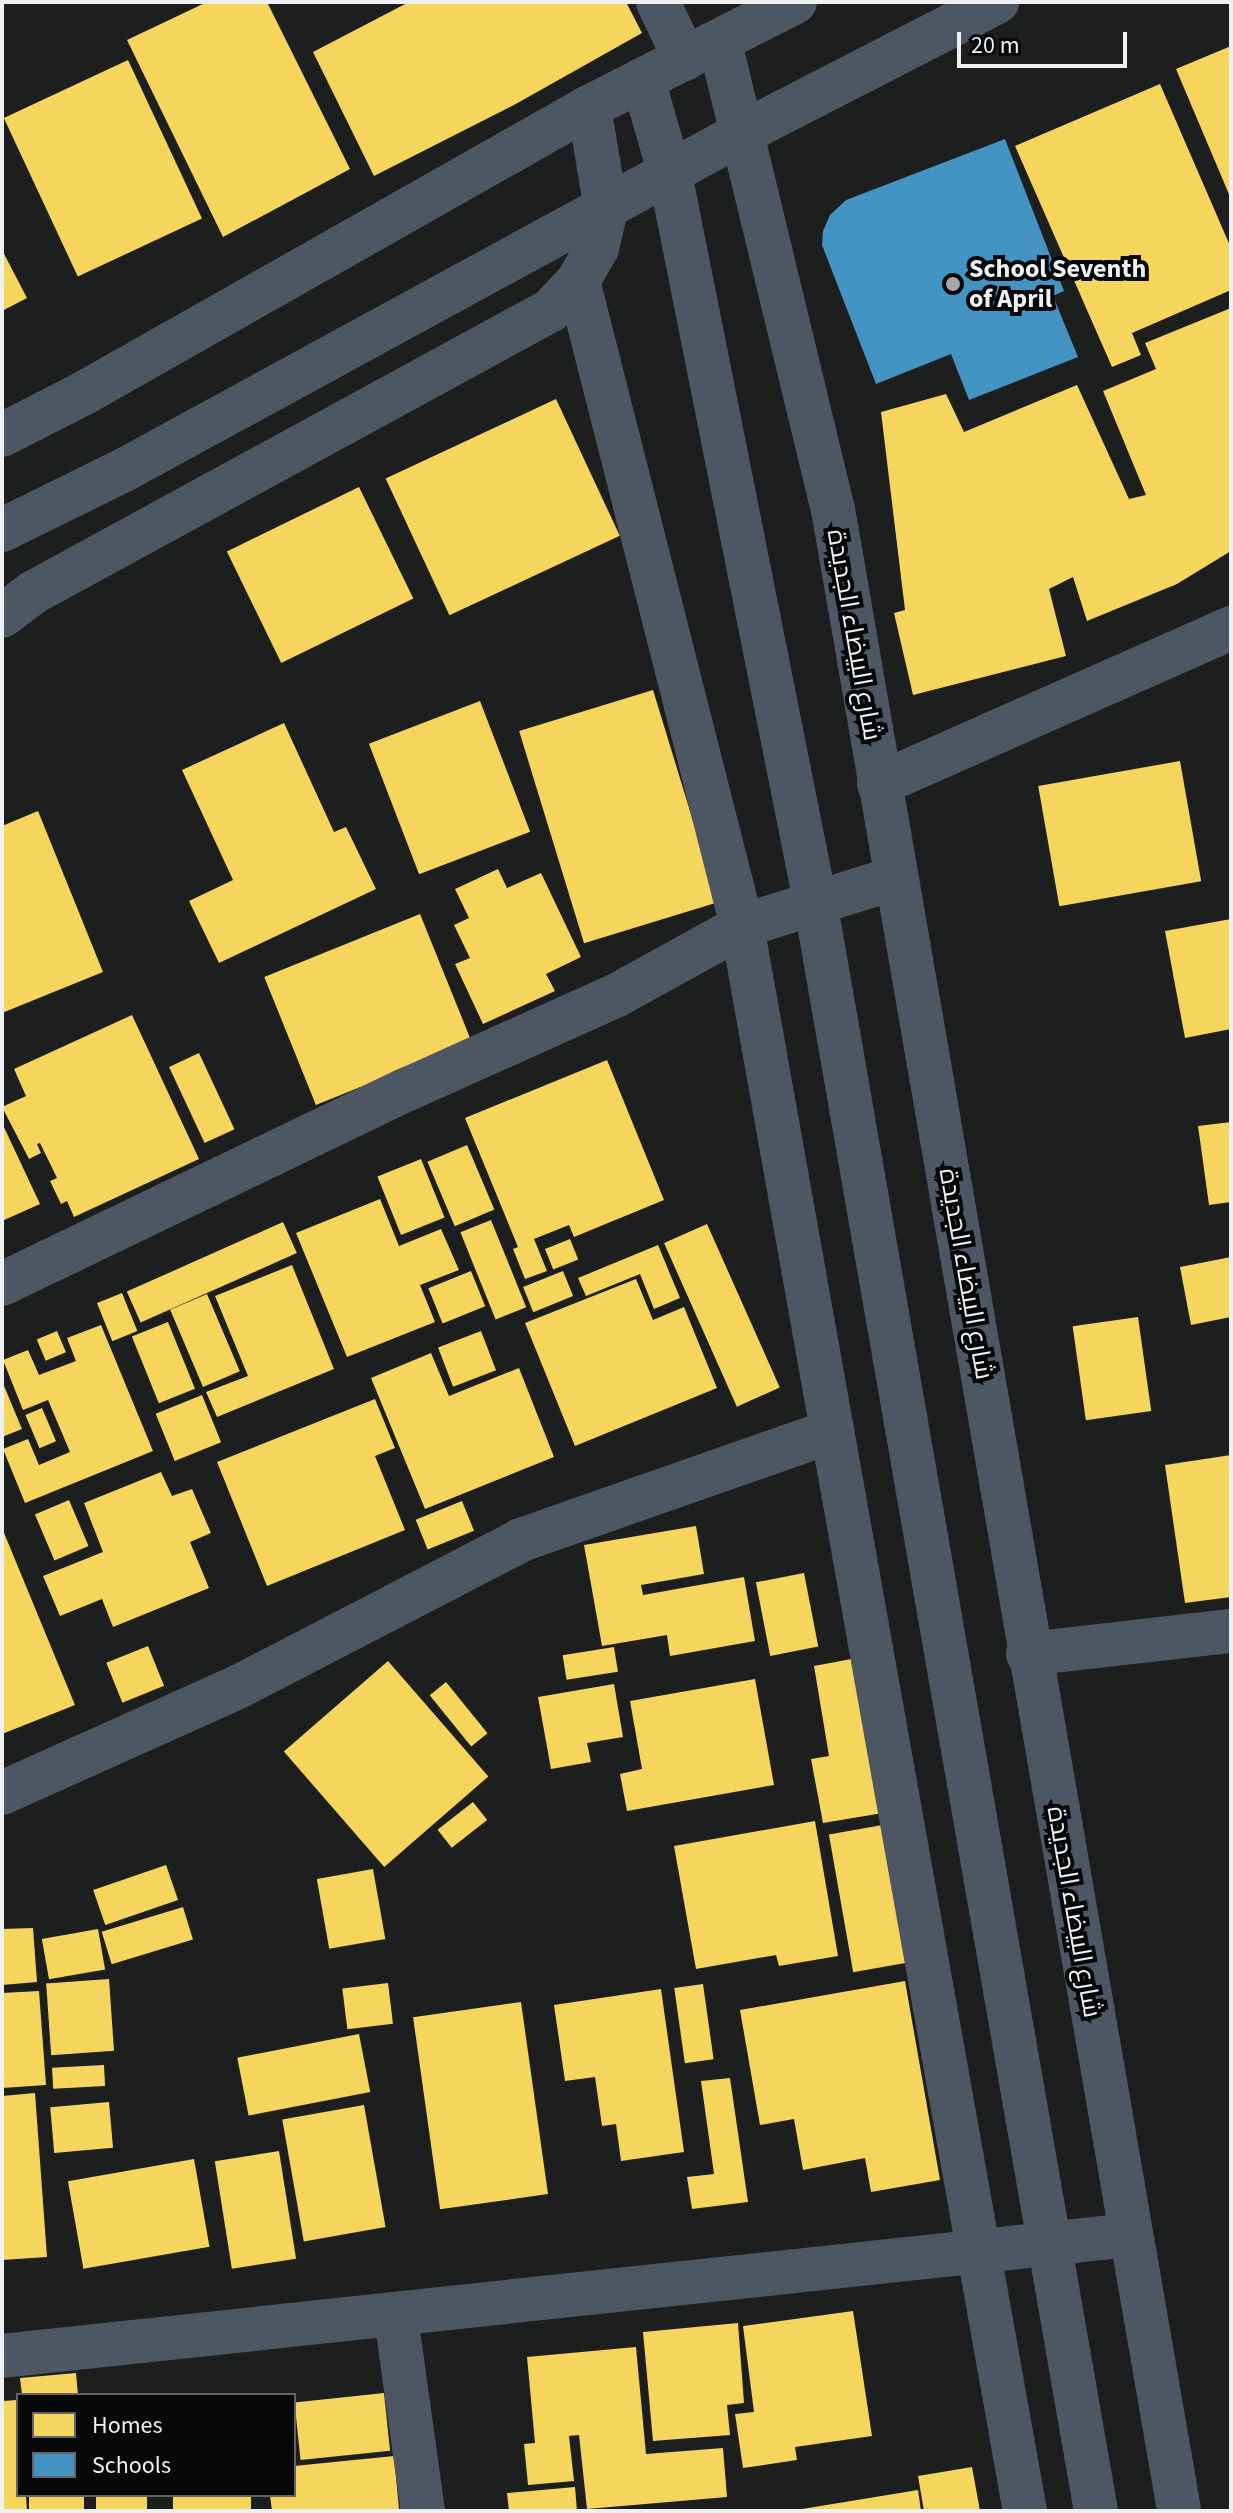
<!DOCTYPE html>
<meta charset="utf-8">
<style>
body{margin:0}
#map{position:relative;width:1233px;height:2513px;overflow:hidden;background:#1d1e1e;font-family:"Source Sans 3",Cairo,sans-serif}
div>[style]{position:absolute}
[style*='--x']{left:calc(var(--x)*1px);top:calc(var(--y)*1px);width:calc(var(--w)*1px);rotate:calc(var(--a)*1deg)}
.homes>*{inset:0;background:#f6d55c;transform-origin:0 0}
.schools>*{inset:0;background:#4393c3}
.minor>*{height:44px;margin:-22px;padding:0 22px;transform-origin:22px;border-radius:22px;background:#4d5763}
.tertiary>*{height:44px;margin:-22px;padding:0 22px;transform-origin:22px;border-radius:22px;background:#4d5763}
.primary>*{height:44px;margin:-22px;padding:0 22px;transform-origin:22px;border-radius:22px;background:#4d5764}
.dots>*{width:22px;height:22px;translate:-50% -50%;box-sizing:border-box;border:4px solid #070809;border-radius:50%}
span{translate:-50% -50%;white-space:nowrap;text-align:center;line-height:1.15;-webkit-text-stroke:8px #070809;paint-order:stroke}
.poi-label{font-size:26px;color:#eef0f1;font-weight:700}
.left{translate:0 -50%;text-align:left}
.street-label{font-size:26px;color:#eef0f1}
.frame{position:absolute;inset:0;border:4px solid #eef0f1;pointer-events:none}
.legend{position:absolute;left:16px;top:2393px;width:280px;height:104px;box-sizing:border-box;background:#070809;border:2px solid #636566;margin:0;padding:10px 14px;list-style:none;font-size:24px;color:#eef0f1}
.legend li{display:flex;align-items:center;gap:16px;height:40px}
.legend b{width:40px;border:2px solid #636566}
.scale{position:absolute;left:957px;top:32px;width:170px;height:36px;box-sizing:border-box;border:4px solid #eef0f1;border-top:0;padding-left:10px;font-size:24px;line-height:28px;white-space:nowrap;color:#eef0f1;-webkit-text-stroke:6px #070809;paint-order:stroke}
</style>
<div id="map">
<div class="homes">
<i style="clip-path:polygon(207px 2px,267px 2px,350px 169px,223px 237px,127px 40px)"></i>
<i style="clip-path:polygon(409px 2px,626px 2px,642px 33px,514px 105px,374px 176px,313px 52px)"></i>
<i style="clip-path:polygon(1231px 46px,1231px 199px,1176px 69px)"></i>
<i style="left:128px;top:60px;width:175px;height:137px;rotate:65deg"></i>
<i style="clip-path:polygon(1160px 84px,1231px 248px,1231px 290px,1132px 333px,1141px 355px,1112px 367px,1015px 146px)"></i>
<i style="clip-path:polygon(2px 250px,27px 298px,2px 311px)"></i>
<i style="clip-path:polygon(1231px 308px,1231px 551px,1177px 584px,1087px 621px,1073px 577px,1049px 589px,1066px 656px,913px 695px,894px 613px,905px 610px,881px 412px,946px 394px,964px 432px,1077px 385px,1129px 499px,1146px 495px,1103px 391px,1156px 369px,1145px 343px)"></i>
<i style="left:556px;top:399px;width:151px;height:188px;rotate:65deg"></i>
<i style="left:359px;top:487px;width:124px;height:147px;rotate:64deg"></i>
<i style="left:653px;top:690px;width:222px;height:140px;rotate:73deg"></i>
<i style="left:480px;top:701px;width:140px;height:119px;rotate:69deg"></i>
<i style="clip-path:polygon(284px 723px,334px 832px,346px 827px,376px 889px,219px 963px,189px 901px,233px 880px,182px 770px)"></i>
<i style="left:1180px;top:761px;width:122px;height:144px;rotate:80deg"></i>
<i style="clip-path:polygon(38px 811px,103px 972px,2px 1013px,2px 826px)"></i>
<i style="clip-path:polygon(498px 869px,507px 888px,541px 873px,581px 957px,546px 974px,555px 991px,483px 1024px,455px 964px,470px 958px,454px 925px,469px 918px,455px 889px)"></i>
<i style="left:420px;top:914px;width:138px;height:168px;rotate:68deg"></i>
<i style="clip-path:polygon(1231px 919px,1231px 1029px,1185px 1038px,1165px 931px)"></i>
<i style="clip-path:polygon(132px 1015px,199px 1159px,74px 1217px,67px 1201px,61px 1204px,50px 1181px,57px 1178px,40px 1143px,37px 1144px,41px 1153px,29px 1159px,2px 1107px,26px 1096px,14px 1069px)"></i>
<i style="left:199px;top:1053px;width:84px;height:33px;rotate:65deg"></i>
<i style="clip-path:polygon(607px 1060px,664px 1200px,574px 1237px,569px 1225px,534px 1239px,547px 1271px,525px 1279px,513px 1249px,518px 1247px,465px 1118px)"></i>
<i style="clip-path:polygon(1231px 1122px,1231px 1202px,1209px 1205px,1198px 1126px)"></i>
<i style="clip-path:polygon(2px 1123px,40px 1204px,2px 1221px)"></i>
<i style="left:467px;top:1145px;width:70px;height:43px;rotate:67deg"></i>
<i style="left:421px;top:1159px;width:63px;height:47px;rotate:68deg"></i>
<i style="clip-path:polygon(380px 1199px,399px 1246px,441px 1229px,459px 1270px,420px 1285px,435px 1322px,347px 1357px,296px 1233px)"></i>
<i style="left:491px;top:1220px;width:94px;height:33px;rotate:68deg"></i>
<i style="left:283px;top:1222px;width:34px;height:171px;rotate:66deg"></i>
<i style="left:707px;top:1224px;width:179px;height:47px;rotate:66deg"></i>
<i style="left:570px;top:1239px;width:22px;height:27px;rotate:68deg"></i>
<i style="clip-path:polygon(658px 1245px,680px 1298px,654px 1309px,640px 1274px,586px 1296px,578px 1278px)"></i>
<i style="clip-path:polygon(1231px 1257px,1231px 1317px,1191px 1325px,1180px 1267px)"></i>
<i style="clip-path:polygon(292px 1265px,334px 1369px,217px 1417px,206px 1392px,248px 1376px,215px 1296px)"></i>
<i style="left:471px;top:1271px;width:38px;height:46px;rotate:68deg"></i>
<i style="left:563px;top:1271px;width:27px;height:43px;rotate:68deg"></i>
<i style="clip-path:polygon(636px 1279px,653px 1320px,684px 1307px,717px 1388px,575px 1446px,525px 1323px)"></i>
<i style="left:122px;top:1293px;width:41px;height:27px;rotate:68deg"></i>
<i style="left:207px;top:1294px;width:84px;height:40px;rotate:67deg"></i>
<i style="left:1138px;top:1317px;width:95px;height:66px;rotate:82deg"></i>
<i style="left:168px;top:1322px;width:72px;height:39px;rotate:68deg"></i>
<i style="clip-path:polygon(101px 1325px,153px 1451px,25px 1503px,3px 1449px,28px 1439px,39px 1465px,70px 1452px,48px 1400px,23px 1410px,3px 1360px,28px 1350px,39px 1375px,76px 1361px,67px 1338px)"></i>
<i style="left:57px;top:1331px;width:23px;height:22px;rotate:67deg"></i>
<i style="left:481px;top:1331px;width:42px;height:46px;rotate:69deg"></i>
<i style="clip-path:polygon(431px 1353px,449px 1396px,519px 1368px,554px 1457px,425px 1509px,371px 1378px)"></i>
<i style="clip-path:polygon(2px 1381px,22px 1429px,2px 1437px)"></i>
<i style="left:202px;top:1395px;width:51px;height:50px;rotate:68deg"></i>
<i style="clip-path:polygon(375px 1399px,395px 1448px,375px 1456px,405px 1530px,267px 1586px,217px 1462px)"></i>
<i style="left:42px;top:1408px;width:36px;height:18px;rotate:67deg"></i>
<i style="clip-path:polygon(1231px 1455px,1231px 1597px,1185px 1603px,1165px 1465px)"></i>
<i style="clip-path:polygon(161px 1472px,172px 1496px,192px 1489px,211px 1533px,190px 1542px,209px 1588px,113px 1627px,102px 1599px,60px 1616px,43px 1576px,103px 1552px,84px 1503px)"></i>
<i style="left:69px;top:1500px;width:50px;height:37px;rotate:67deg"></i>
<i style="left:462px;top:1501px;width:32px;height:50px;rotate:68deg"></i>
<i style="clip-path:polygon(696px 1526px,704px 1574px,641px 1585px,643px 1595px,744px 1577px,755px 1641px,670px 1656px,667px 1635px,602px 1646px,584px 1545px)"></i>
<i style="clip-path:polygon(2px 1528px,75px 1705px,2px 1734px)"></i>
<i style="left:804px;top:1573px;width:75px;height:49px;rotate:79deg"></i>
<i style="left:148px;top:1646px;width:43px;height:45px;rotate:68deg"></i>
<i style="left:614px;top:1647px;width:25px;height:52px;rotate:81deg"></i>
<i style="clip-path:polygon(862px 1657px,889px 1812px,823px 1823px,811px 1759px,829px 1756px,814px 1666px)"></i>
<i style="left:388px;top:1661px;width:153px;height:138px;rotate:49deg"></i>
<i style="clip-path:polygon(755px 1679px,774px 1785px,627px 1811px,620px 1774px,642px 1769px,630px 1701px)"></i>
<i style="left:446px;top:1682px;width:66px;height:21px;rotate:51deg"></i>
<i style="clip-path:polygon(614px 1684px,623px 1737px,587px 1743px,591px 1762px,551px 1769px,538px 1697px)"></i>
<i style="left:473px;top:1802px;width:23px;height:45px;rotate:52deg"></i>
<i style="clip-path:polygon(815px 1821px,838px 1956px,779px 1966px,776px 1955px,696px 1969px,674px 1846px)"></i>
<i style="left:888px;top:1824px;width:140px;height:60px;rotate:80deg"></i>
<i style="left:166px;top:1865px;width:37px;height:77px;rotate:71deg"></i>
<i style="left:373px;top:1869px;width:71px;height:57px;rotate:80deg"></i>
<i style="left:183px;top:1907px;width:34px;height:85px;rotate:73deg"></i>
<i style="clip-path:polygon(33px 1928px,37px 1982px,2px 1985px,2px 1929px)"></i>
<i style="left:98px;top:1929px;width:41px;height:57px;rotate:80deg"></i>
<i style="left:109px;top:1979px;width:72px;height:63px;rotate:86deg"></i>
<i style="clip-path:polygon(905px 1981px,940px 2180px,871px 2192px,865px 2158px,803px 2170px,794px 2119px,760px 2125px,740px 2010px)"></i>
<i style="left:388px;top:1983px;width:41px;height:46px;rotate:83deg"></i>
<i style="left:703px;top:1984px;width:76px;height:29px;rotate:82deg"></i>
<i style="clip-path:polygon(661px 1989px,684px 2152px,621px 2161px,616px 2124px,602px 2126px,595px 2077px,565px 2081px,554px 2005px)"></i>
<i style="clip-path:polygon(39px 1991px,46px 2085px,2px 2088px,2px 1993px)"></i>
<i style="left:521px;top:2002px;width:194px;height:109px;rotate:82deg"></i>
<i style="left:359px;top:2034px;width:59px;height:124px;rotate:79deg"></i>
<i style="left:104px;top:2065px;width:21px;height:52px;rotate:87deg"></i>
<i style="clip-path:polygon(730px 2078px,748px 2202px,692px 2209px,687px 2177px,714px 2174px,701px 2081px)"></i>
<i style="clip-path:polygon(35px 2093px,47px 2257px,2px 2260px,2px 2096px)"></i>
<i style="left:109px;top:2102px;width:46px;height:59px;rotate:85deg"></i>
<i style="left:364px;top:2105px;width:124px;height:83px;rotate:80deg"></i>
<i style="left:279px;top:2151px;width:109px;height:65px;rotate:81deg"></i>
<i style="left:194px;top:2159px;width:89px;height:128px;rotate:80deg"></i>
<i style="clip-path:polygon(853px 2311px,872px 2436px,795px 2447px,797px 2460px,743px 2468px,735px 2414px,754px 2412px,743px 2326px)"></i>
<i style="clip-path:polygon(738px 2323px,744px 2403px,727px 2405px,730px 2435px,653px 2441px,643px 2332px)"></i>
<i style="clip-path:polygon(636px 2347px,646px 2454px,723px 2448px,727px 2497px,587px 2509px,579px 2435px,569px 2436px,574px 2481px,528px 2485px,524px 2444px,535px 2443px,527px 2357px)"></i>
<i style="clip-path:polygon(76px 2373px,78px 2395px,22px 2395px,20px 2378px)"></i>
<i style="left:384px;top:2393px;width:58px;height:90px;rotate:84deg"></i>
<i style="clip-path:polygon(17px 2400px,18px 2495px,26px 2495px,27px 2511px,2px 2511px,2px 2401px)"></i>
<i style="clip-path:polygon(394px 2456px,399px 2509px,272px 2511px,270px 2495px,294px 2495px,294px 2466px)"></i>
<i style="clip-path:polygon(972px 2467px,980px 2511px,924px 2511px,918px 2476px)"></i>
<i style="clip-path:polygon(575px 2487px,577px 2511px,509px 2511px,507px 2493px)"></i>
<i style="clip-path:polygon(918px 2490px,921px 2511px,802px 2511px,802px 2509px)"></i>
<i style="left:29px;top:2495px;width:55px;height:16px"></i>
<i style="left:96px;top:2495px;width:51px;height:16px"></i>
<i style="left:173px;top:2495px;width:78px;height:16px"></i>
</div>
<div class="schools">
<i style="clip-path:polygon(1005px 139px,1064px 291px,1053px 296px,1078px 357px,969px 400px,951px 354px,876px 384px,822px 245px,823px 231px,830px 215px,846px 200px)"></i>
</div>
<div class="minor">
<i style="--x:658;--y:2;--w:63;--a:64.7"></i>
<i style="--x:578;--y:281;--w:666;--a:75.73"></i>
<i style="--x:742;--y:926;--w:1610;--a:79.88"></i>
<i style="--x:2;--y:616;--w:40;--a:-37"></i>
<i style="--x:34;--y:592;--w:589;--a:-28.61"></i>
<i style="--x:551;--y:310;--w:40;--a:-47"></i>
<i style="--x:578;--y:281;--w:38;--a:-60"></i>
<i style="--x:597;--y:248;--w:40;--a:-77"></i>
<i style="--x:606;--y:209;--w:103;--a:-99.5"></i>
<i style="--x:879;--y:784;--w:385;--a:-23.9"></i>
<i style="--x:2;--y:1284;--w:450;--a:-25.7"></i>
<i style="--x:408;--y:1089;--w:229;--a:-24.2"></i>
<i style="--x:617;--y:995;--w:143;--a:-28.9"></i>
<i style="--x:742;--y:926;--w:160;--a:-17.4"></i>
<i style="--x:1028;--y:1654;--w:204;--a:-6.5"></i>
<i style="--x:2;--y:1793;--w:259;--a:-24.2"></i>
<i style="--x:238;--y:1687;--w:319;--a:-27.4"></i>
<i style="--x:521;--y:1540;--w:330;--a:-19.3"></i>
<i style="--x:396;--y:2317;--w:196;--a:82.1"></i>
<i style="--x:2;--y:2356;--w:1135;--a:-6.12"></i>
</div>
<div class="tertiary">
<i style="--x:720;--y:43;--w:480;--a:76.4"></i>
<i style="--x:833;--y:509;--w:2032;--a:80.19"></i>
<i style="--x:643;--y:80;--w:98;--a:74"></i>
<i style="--x:670;--y:174;--w:741;--a:78.72"></i>
<i style="--x:815;--y:901;--w:1634;--a:80.1"></i>
</div>
<div class="primary">
<i style="--x:2;--y:435;--w:92;--a:-27.1"></i>
<i style="--x:84;--y:393;--w:580;--a:-29.52"></i>
<i style="--x:589;--y:107;--w:231;--a:-27"></i>
<i style="--x:2;--y:530;--w:136;--a:-26.2"></i>
<i style="--x:124;--y:470;--w:704;--a:-28.6"></i>
<i style="--x:742;--y:133;--w:287;--a:-27.2"></i>
</div>
<div class="dots">
<i style="left:953px;top:284px;background:#a5a6a7"></i>
</div>
<div class="poi-label">
<span class="left" style="left:969px;top:284px">School Seventh<br>of April</span>
</div>
<div class="street-label">
<span style="left:854px;top:635px;rotate:80deg">شارع البيضاء الجديدة</span>
<span style="left:966px;top:1274px;rotate:80deg">شارع البيضاء الجديدة</span>
<span style="left:1074px;top:1912px;rotate:80deg">شارع البيضاء الجديدة</span>
</div>
<div class="frame"></div>
<ul class="legend">
<li><b style="height:22px;background:#f6d55c"></b>Homes</li>
<li><b style="height:22px;background:#4393c3"></b>Schools</li>
</ul>
<div class="scale">20 m</div>
</div>
